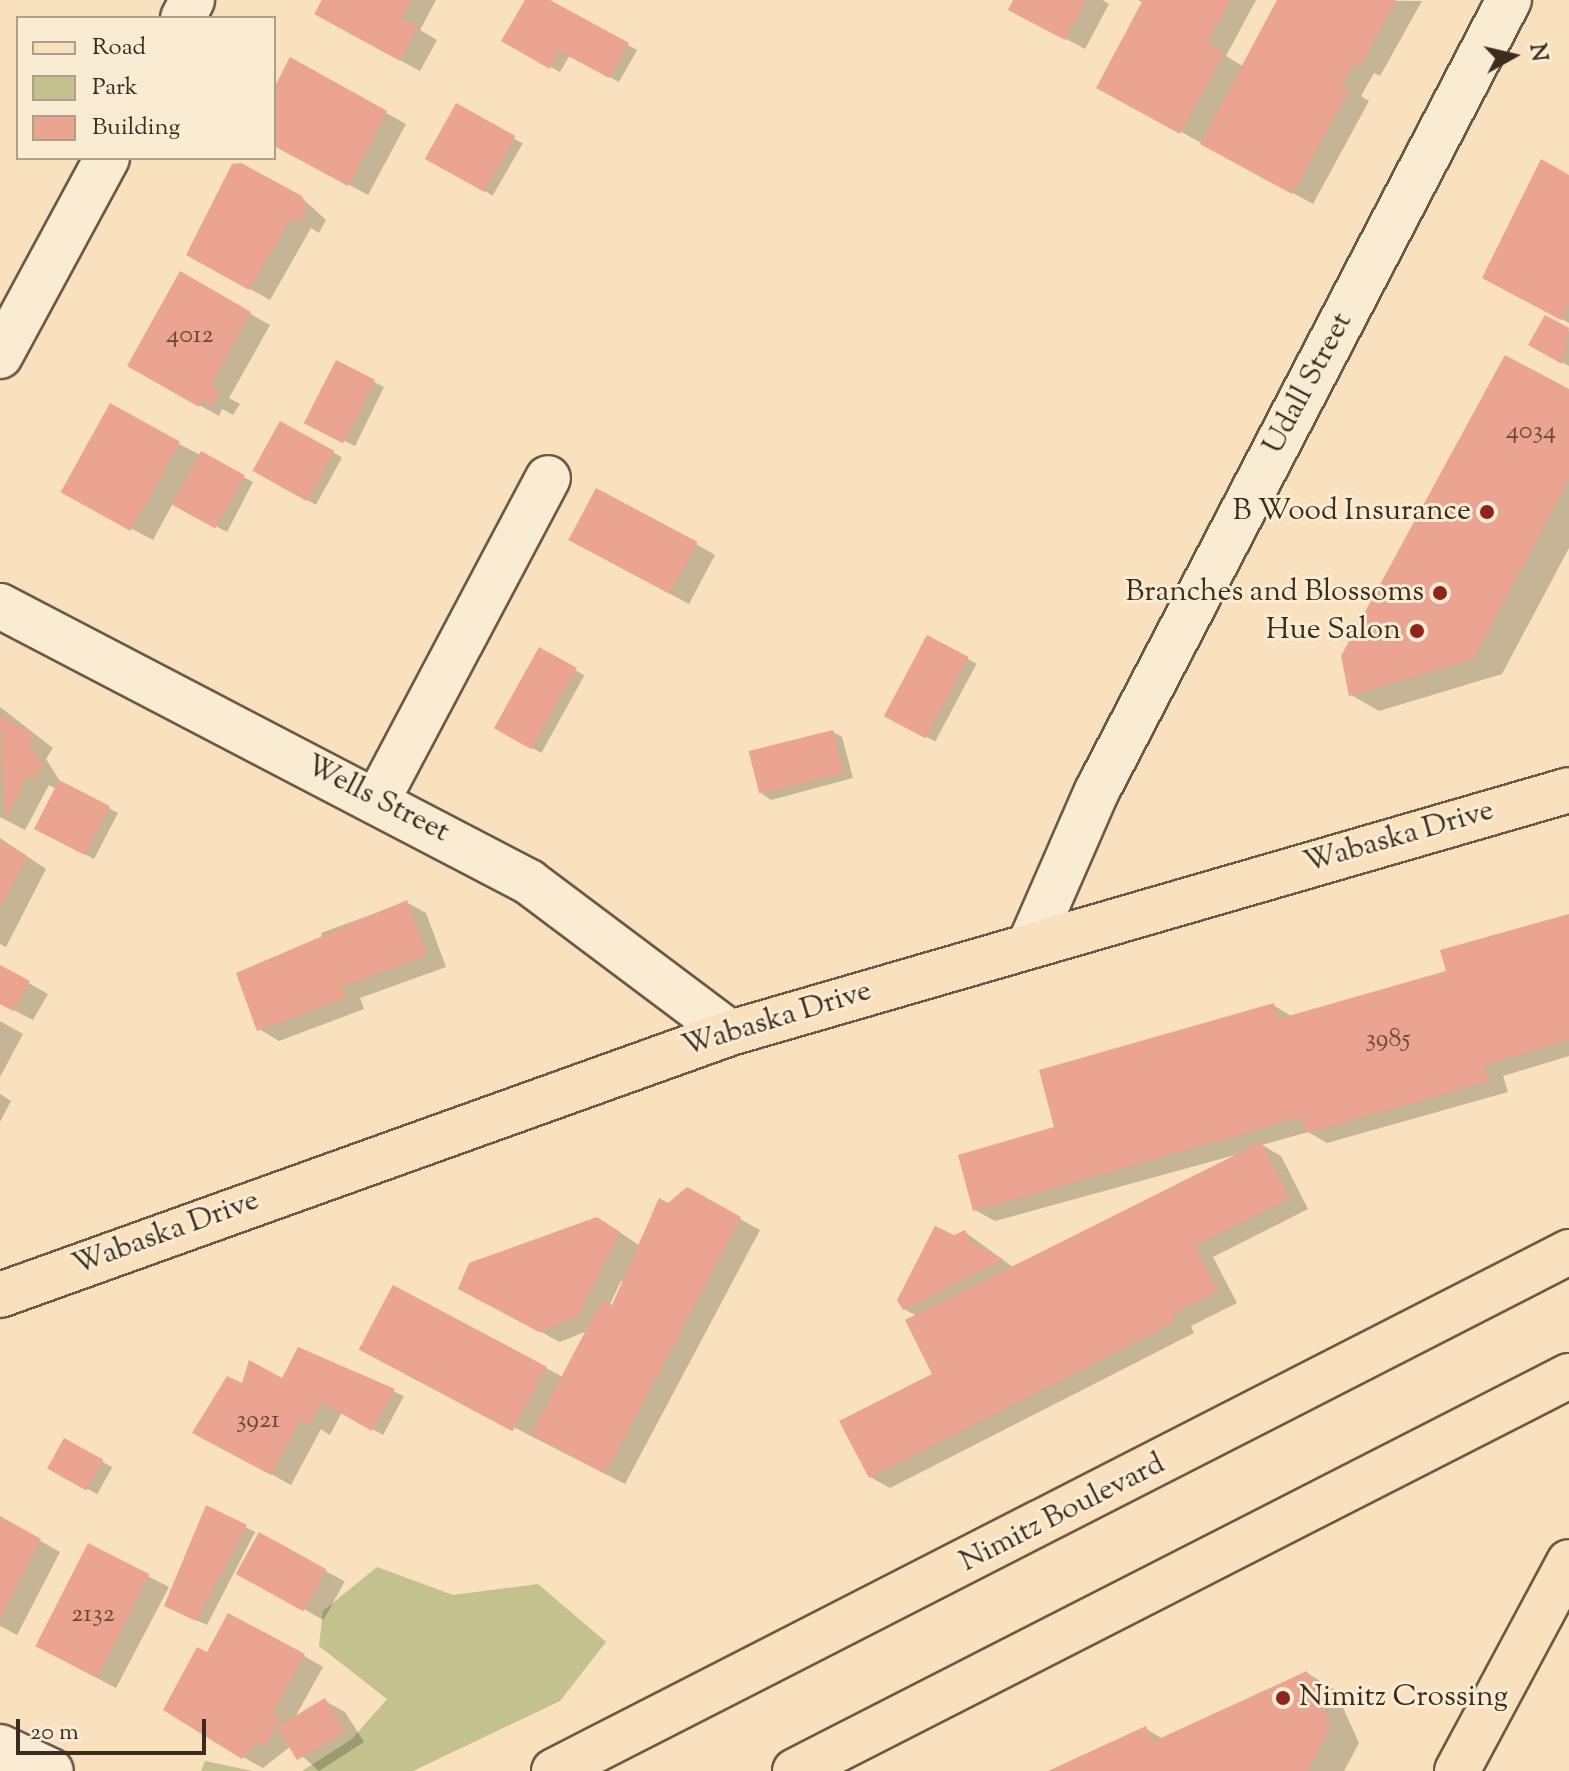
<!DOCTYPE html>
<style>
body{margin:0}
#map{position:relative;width:1569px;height:1771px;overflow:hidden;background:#f8e1bc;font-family:"Sorts Mill Goudy",serif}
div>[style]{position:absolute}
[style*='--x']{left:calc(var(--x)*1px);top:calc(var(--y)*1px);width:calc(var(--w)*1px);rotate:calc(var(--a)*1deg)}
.green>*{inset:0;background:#c3c18d}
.shadow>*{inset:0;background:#0003;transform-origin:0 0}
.building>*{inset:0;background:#eaa490;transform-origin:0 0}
.roads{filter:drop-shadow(2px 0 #6c5847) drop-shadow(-2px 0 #6c5847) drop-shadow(0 2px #6c5847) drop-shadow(0 -2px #6c5847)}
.minor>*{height:44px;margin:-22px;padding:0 22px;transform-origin:22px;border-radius:22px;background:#faecd3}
.major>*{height:44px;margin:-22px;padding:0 22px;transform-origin:22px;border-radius:22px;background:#f8e1bc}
.dots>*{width:22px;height:22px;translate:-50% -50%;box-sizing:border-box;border:4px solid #faecd3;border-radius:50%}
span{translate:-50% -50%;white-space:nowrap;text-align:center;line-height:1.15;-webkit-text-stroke:6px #faecd3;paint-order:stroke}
.number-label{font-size:26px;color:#68493c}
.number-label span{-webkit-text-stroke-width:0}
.street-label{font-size:30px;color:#3d2b20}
.poi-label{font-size:30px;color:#3d2b20}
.right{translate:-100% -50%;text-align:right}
.left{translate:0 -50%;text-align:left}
.legend{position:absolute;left:16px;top:16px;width:260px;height:144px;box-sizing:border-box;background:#faecd3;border:2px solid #ae9f8b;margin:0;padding:10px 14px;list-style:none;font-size:24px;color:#3d2b20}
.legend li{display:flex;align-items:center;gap:16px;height:40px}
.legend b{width:40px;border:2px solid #ae9f8b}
.north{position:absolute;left:1473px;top:16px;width:80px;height:80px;-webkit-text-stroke:6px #faecd3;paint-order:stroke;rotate:82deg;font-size:22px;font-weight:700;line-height:32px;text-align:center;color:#3d2b20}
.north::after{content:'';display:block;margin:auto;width:28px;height:36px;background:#3d2b20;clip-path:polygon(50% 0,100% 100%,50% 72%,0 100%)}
.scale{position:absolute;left:16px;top:1719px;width:190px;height:36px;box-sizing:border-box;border:4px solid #3d2b20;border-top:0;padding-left:10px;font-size:24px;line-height:28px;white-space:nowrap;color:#3d2b20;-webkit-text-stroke:6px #faecd3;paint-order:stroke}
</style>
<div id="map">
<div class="green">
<i style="clip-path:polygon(377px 1567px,453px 1595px,538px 1584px,606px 1642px,560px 1701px,413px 1771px,302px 1771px,352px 1739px,387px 1699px,319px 1646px,323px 1611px)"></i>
<i style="clip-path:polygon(205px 1761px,253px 1771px,201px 1771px)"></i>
</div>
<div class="shadow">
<i style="clip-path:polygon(324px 0,436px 0,420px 30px,437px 40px,420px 71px,336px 25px)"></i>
<i style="clip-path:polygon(527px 0,546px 0,637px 50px,619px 82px,570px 55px,560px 72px,504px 41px)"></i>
<i style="clip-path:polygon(1016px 0,1103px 0,1109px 4px,1085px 49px,1030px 20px)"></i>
<i style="clip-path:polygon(1138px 0,1256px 0,1226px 56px,1244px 67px,1279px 0,1422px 1px,1380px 76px,1374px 73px,1361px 96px,1369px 101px,1313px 204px,1099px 87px,1144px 3px)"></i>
<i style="clip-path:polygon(291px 60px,406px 124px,368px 195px,274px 144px,274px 92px)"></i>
<i style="left:456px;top:105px;width:77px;height:60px;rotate:30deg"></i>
<i style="clip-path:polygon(1569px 177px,1569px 323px,1504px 288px)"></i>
<i style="clip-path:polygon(301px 197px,326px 220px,319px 233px,311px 228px,270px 300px,188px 254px)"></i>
<i style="clip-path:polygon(180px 274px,270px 325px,229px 398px,240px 404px,233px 415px,222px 409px,219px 416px,129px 366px)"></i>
<i style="clip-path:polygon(1546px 318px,1569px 331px,1569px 366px,1540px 350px)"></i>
<i style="clip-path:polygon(337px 363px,384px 387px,355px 446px,316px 427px)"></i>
<i style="clip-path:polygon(1569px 391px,1569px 548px,1502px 674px,1379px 711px,1351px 695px)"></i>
<i style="left:280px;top:423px;width:71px;height:54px;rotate:29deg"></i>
<i style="clip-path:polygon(179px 444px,253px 482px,227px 532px,173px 503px,153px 540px,84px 503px)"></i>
<i style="clip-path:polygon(696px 544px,715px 555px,689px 604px,591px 551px)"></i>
<i style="left:928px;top:638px;width:55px;height:88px;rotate:28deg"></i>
<i style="left:539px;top:650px;width:52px;height:89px;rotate:29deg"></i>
<i style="clip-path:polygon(0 707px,53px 748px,46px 759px,60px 781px,118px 813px,94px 859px,36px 829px,57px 789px,49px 785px,25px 830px,0 817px)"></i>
<i style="clip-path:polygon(833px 732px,842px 737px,853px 778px,771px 800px,762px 794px)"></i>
<i style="clip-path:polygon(0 838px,46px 869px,6px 947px,0 944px)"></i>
<i style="clip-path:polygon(406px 902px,426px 913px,446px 967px,360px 998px,364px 1009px,279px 1041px,259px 1029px,324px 942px,321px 933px)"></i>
<i style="clip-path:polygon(1569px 916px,1569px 1056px,1503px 1076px,1508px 1092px,1327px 1143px,1308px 1132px,1262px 1145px,1281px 1156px,1308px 1209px,1213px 1257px,1237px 1303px,1191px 1326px,1194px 1333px,890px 1488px,870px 1477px,935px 1375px,917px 1316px,904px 1309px,954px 1237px,965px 1232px,1014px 1268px,1246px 1152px,995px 1221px,975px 1210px,1057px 1128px,1273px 1005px,1293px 1017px,1449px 972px)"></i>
<i style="clip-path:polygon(0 967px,48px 994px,33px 1020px,0 1003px)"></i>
<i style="clip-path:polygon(0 1021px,23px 1034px,0 1077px)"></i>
<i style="clip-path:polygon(0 1094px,11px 1101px,0 1122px)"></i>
<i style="clip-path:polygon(evenodd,687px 1190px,760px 1230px,625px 1484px,382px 1360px,546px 1368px,563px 1377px,587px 1331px,560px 1342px,480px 1300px,618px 1231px,640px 1246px,687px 1190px,621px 1281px,624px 1282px,613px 1308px,609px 1306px,621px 1281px)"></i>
<i style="clip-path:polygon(299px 1349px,404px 1396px,383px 1435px,342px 1412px,330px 1435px,321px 1429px,291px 1485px,195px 1432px,228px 1378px,243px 1385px,282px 1381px)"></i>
<i style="left:65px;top:1441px;width:54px;height:31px;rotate:29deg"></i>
<i style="clip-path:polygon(207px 1508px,255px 1532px,207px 1625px,176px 1611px)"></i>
<i style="clip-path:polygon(0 1518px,60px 1552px,17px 1635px,0 1626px)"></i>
<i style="left:259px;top:1534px;width:98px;height:44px;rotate:29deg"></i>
<i style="clip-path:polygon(89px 1546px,169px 1587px,116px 1688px,57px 1657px)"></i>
<i style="clip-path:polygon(208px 1654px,304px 1656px,323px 1667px,293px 1721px,325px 1701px,345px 1712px,364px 1742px,319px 1771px,291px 1746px,263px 1768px,243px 1757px)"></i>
<i style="clip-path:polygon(1307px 1673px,1335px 1690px,1359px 1743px,1344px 1771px,1053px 1771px,1146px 1729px,1163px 1739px)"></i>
</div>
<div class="building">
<i style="clip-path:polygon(322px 0,411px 0,401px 18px,418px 27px,400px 61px,314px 14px)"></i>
<i style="clip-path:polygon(525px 0,550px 0,629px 43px,609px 78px,559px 51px,550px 69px,501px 41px)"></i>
<i style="clip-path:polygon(1013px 0,1086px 0,1065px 40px,1008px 10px)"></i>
<i style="clip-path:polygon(1143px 0,1230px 0,1207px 43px,1224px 53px,1180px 134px,1096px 88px)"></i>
<i style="clip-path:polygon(1277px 0,1396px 0,1360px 67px,1354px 63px,1342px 84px,1350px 88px,1292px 194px,1200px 144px)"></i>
<i style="clip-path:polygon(290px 57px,387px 111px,348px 186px,274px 146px,274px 88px)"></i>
<i style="left:456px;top:103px;width:68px;height:64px;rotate:29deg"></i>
<i style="clip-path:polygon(1541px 159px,1569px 175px,1569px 304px,1561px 320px,1482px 278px)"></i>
<i style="clip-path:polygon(241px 163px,302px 196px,307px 207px,299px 223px,291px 218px,249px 290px,186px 255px,232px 164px)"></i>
<i style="clip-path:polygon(180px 271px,251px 312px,211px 385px,221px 391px,212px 406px,202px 400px,199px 407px,127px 366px)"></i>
<i style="clip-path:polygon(1545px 315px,1569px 328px,1562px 364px,1528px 345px)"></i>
<i style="clip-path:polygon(1505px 355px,1569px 389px,1569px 479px,1473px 659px,1349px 696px,1341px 656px)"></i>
<i style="left:336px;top:360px;width:44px;height:71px;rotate:27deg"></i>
<i style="left:110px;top:403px;width:80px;height:102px;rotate:29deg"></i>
<i style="left:280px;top:421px;width:62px;height:57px;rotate:29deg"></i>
<i style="left:201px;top:451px;width:50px;height:61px;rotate:29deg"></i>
<i style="left:596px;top:488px;width:115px;height:59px;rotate:28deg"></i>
<i style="left:927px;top:635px;width:47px;height:92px;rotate:28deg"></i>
<i style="left:539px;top:647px;width:43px;height:93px;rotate:29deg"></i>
<i style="clip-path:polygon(0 716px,34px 735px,28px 746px,43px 764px,35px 779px,28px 775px,5px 821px)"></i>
<i style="left:833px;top:730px;width:44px;height:87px;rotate:76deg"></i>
<i style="left:59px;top:780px;width:57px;height:55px;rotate:27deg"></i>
<i style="clip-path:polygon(0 841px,27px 856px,0 908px)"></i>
<i style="clip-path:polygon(407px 900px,427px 956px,341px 987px,346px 998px,257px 1031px,236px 973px)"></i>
<i style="clip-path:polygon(1569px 914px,1569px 1040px,1484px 1065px,1489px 1081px,1306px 1133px,1301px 1117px,973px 1211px,958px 1155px,1054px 1127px,1039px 1070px,1274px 1003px,1278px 1019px,1446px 971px,1440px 950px)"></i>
<i style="clip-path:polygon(0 965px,30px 981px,13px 1011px,0 1004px)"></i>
<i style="clip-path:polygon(1261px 1142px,1289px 1198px,1195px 1245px,1218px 1291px,1172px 1315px,1175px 1322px,869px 1478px,839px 1421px,932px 1374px,905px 1320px)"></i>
<i style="clip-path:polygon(687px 1187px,741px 1217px,605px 1474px,531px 1434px,602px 1300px,612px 1305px,659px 1198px,668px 1203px)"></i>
<i style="clip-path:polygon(597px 1217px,620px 1232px,578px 1316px,539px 1332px,458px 1289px,469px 1263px)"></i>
<i style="clip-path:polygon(935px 1226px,954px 1235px,965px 1230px,970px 1242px,1003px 1259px,903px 1310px,897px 1300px)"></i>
<i style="left:393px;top:1285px;width:174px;height:73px;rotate:28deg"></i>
<i style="clip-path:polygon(298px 1347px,395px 1389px,372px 1431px,321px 1402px,310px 1425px,300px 1419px,271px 1475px,192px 1433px,227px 1376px,242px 1383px,249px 1360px,282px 1378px)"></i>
<i style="left:64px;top:1438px;width:45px;height:35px;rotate:29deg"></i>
<i style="clip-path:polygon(206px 1505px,247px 1525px,196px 1621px,164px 1606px)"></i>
<i style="clip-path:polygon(0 1516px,41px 1539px,0 1618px)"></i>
<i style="left:259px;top:1532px;width:77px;height:48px;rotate:29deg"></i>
<i style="left:88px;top:1543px;width:69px;height:116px;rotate:27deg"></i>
<i style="clip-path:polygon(228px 1613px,305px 1654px,272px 1713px,280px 1717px,265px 1746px,257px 1742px,242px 1759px,163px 1710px,197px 1647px,207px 1652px)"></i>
<i style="clip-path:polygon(1307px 1671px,1331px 1725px,1307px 1771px,1048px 1771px,1146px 1726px,1152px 1742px)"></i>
<i style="left:325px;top:1698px;width:39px;height:56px;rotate:59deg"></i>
</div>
<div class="roads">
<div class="minor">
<i style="--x:183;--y:18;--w:20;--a:-63"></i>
<i style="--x:0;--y:356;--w:225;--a:-61.6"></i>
<i style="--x:0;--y:606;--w:597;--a:27.55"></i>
<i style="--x:529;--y:882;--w:251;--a:36.9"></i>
<i style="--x:378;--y:799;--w:363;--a:-62.1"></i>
<i style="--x:1030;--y:944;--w:167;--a:-66.4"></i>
<i style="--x:1097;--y:791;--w:892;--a:-62.49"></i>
<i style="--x:0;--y:1747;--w:56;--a:25.2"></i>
</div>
<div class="major">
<i style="--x:0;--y:1295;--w:776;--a:-19.74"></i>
<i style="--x:730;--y:1033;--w:873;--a:-16.15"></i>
<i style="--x:554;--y:1771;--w:1140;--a:-27.08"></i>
<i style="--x:795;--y:1771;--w:869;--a:-27.04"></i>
<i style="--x:1457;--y:1771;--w:237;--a:-61.8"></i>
</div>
</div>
<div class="dots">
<i style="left:1487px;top:512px;background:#8f2418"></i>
<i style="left:1440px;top:593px;background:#8f2418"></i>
<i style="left:1417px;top:631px;background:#8f2418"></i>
<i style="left:1283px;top:1698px;background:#8f2418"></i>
</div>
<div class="number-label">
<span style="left:190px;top:336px">4012</span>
<span style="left:1531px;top:432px">4034</span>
<span style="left:1388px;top:1040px">3985</span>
<span style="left:258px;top:1421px">3921</span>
<span style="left:93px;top:1615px">2132</span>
</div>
<div class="street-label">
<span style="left:1309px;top:384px;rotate:-62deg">Udall Street</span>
<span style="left:377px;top:800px;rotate:27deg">Wells Street</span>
<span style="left:1399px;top:838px;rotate:-16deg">Wabaska Drive</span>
<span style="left:777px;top:1020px;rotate:-17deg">Wabaska Drive</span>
<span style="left:166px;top:1234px;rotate:-20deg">Wabaska Drive</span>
<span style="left:1063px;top:1514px;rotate:-27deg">Nimitz Boulevard</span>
</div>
<div class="poi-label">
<span class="right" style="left:1471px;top:512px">B Wood Insurance</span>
<span class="right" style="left:1424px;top:593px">Branches and Blossoms</span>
<span class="right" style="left:1401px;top:631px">Hue Salon</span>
<span class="left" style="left:1299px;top:1698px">Nimitz Crossing</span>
</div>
<ul class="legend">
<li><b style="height:10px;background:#f8e1bc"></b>Road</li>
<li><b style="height:22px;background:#c3c18d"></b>Park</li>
<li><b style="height:22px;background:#eaa490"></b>Building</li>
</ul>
<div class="north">N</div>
<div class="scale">20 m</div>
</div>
